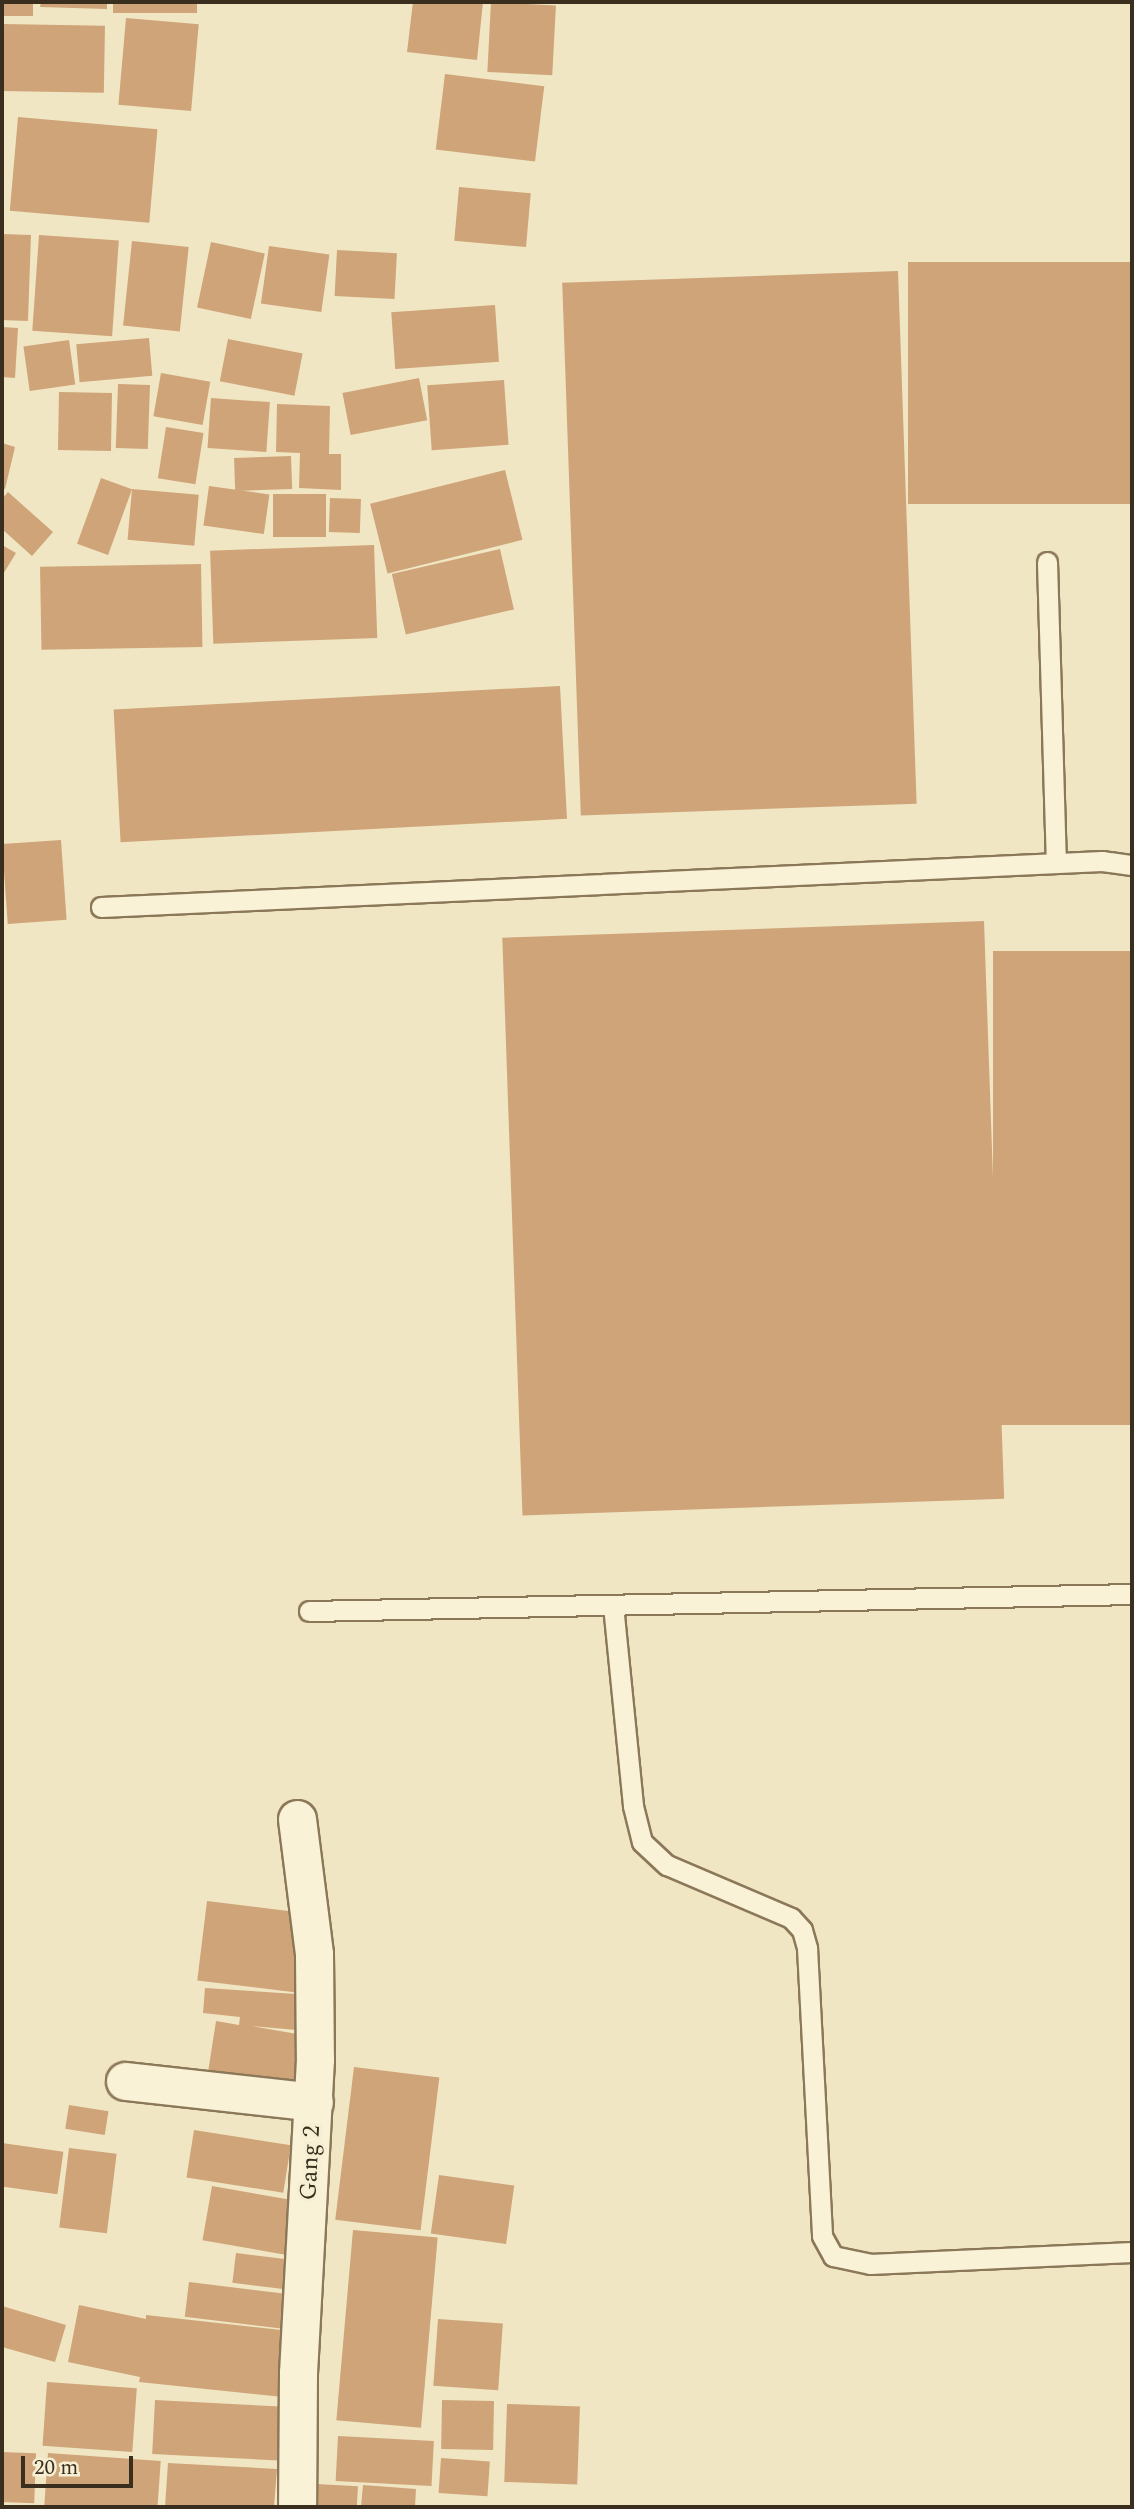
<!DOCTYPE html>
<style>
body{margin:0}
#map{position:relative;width:1134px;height:2509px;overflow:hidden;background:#f0e6c4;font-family:Spectral,serif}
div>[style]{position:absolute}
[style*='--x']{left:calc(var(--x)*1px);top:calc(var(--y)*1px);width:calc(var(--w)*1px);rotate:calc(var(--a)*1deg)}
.building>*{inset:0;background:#cfa478;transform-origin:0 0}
.roads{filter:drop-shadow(2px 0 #8b7859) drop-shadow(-2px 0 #8b7859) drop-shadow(0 2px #8b7859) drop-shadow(0 -2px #8b7859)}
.service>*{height:19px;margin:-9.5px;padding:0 9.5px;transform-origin:9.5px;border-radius:9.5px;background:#faf2d7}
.minor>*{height:37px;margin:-18.5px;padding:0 18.5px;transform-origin:18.5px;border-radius:18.5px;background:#faf2d7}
span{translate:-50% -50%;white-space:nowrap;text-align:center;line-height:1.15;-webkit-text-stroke:7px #f7efd3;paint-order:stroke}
.street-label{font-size:24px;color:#3a2e1e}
.frame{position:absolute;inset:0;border:4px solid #3a2e1e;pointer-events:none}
.scale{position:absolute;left:21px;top:2456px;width:112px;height:32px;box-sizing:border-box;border:4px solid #3a2e1e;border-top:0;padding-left:9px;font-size:21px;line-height:24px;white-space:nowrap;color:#3a2e1e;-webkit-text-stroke:5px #f7efd3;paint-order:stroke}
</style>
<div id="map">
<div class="building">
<i style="left:2px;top:2px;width:31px;height:14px"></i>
<i style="clip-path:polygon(41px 2px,107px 2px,107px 9px,40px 7px)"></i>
<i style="left:113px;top:2px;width:84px;height:11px"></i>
<i style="clip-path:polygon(413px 2px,483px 2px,477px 60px,407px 52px)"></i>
<i style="left:491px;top:2px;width:65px;height:70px;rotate:3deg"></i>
<i style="left:126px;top:18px;width:73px;height:87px;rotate:5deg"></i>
<i style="left:2px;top:24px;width:103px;height:67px;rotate:1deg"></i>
<i style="left:445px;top:74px;width:100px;height:76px;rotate:7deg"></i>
<i style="left:18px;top:117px;width:140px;height:94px;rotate:5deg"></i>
<i style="left:459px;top:187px;width:72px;height:54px;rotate:5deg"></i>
<i style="left:2px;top:234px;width:29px;height:86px;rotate:2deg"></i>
<i style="left:39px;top:235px;width:80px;height:96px;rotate:4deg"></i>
<i style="left:132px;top:241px;width:57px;height:85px;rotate:6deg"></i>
<i style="left:211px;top:242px;width:55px;height:67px;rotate:12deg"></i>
<i style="left:269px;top:246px;width:61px;height:58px;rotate:8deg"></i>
<i style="left:337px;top:250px;width:60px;height:46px;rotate:3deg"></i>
<i style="left:1132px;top:262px;width:242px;height:224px;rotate:90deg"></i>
<i style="left:898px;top:271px;width:533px;height:336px;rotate:88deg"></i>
<i style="left:495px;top:305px;width:57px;height:104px;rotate:86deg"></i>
<i style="clip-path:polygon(2px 327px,18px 328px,15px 378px,2px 377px)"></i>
<i style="left:149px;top:338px;width:38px;height:73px;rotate:85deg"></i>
<i style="left:228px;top:339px;width:76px;height:43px;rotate:11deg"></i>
<i style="left:69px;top:340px;width:45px;height:46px;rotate:82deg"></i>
<i style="left:161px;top:373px;width:50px;height:44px;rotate:10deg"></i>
<i style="left:419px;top:378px;width:43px;height:78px;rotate:79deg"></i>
<i style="left:504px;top:380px;width:65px;height:77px;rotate:86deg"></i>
<i style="left:118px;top:384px;width:32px;height:64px;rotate:2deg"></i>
<i style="left:59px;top:392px;width:53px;height:58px;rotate:1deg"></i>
<i style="left:211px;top:398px;width:59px;height:50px;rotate:4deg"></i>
<i style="clip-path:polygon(277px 404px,330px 406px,329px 454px,341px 454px,341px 490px,299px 488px,300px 453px,276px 452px)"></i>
<i style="left:166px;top:427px;width:38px;height:52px;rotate:9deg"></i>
<i style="clip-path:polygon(2px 443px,15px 447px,5px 489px,2px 488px)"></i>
<i style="left:291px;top:456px;width:33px;height:57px;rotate:88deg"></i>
<i style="left:505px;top:470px;width:72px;height:139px;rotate:76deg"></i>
<i style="left:101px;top:478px;width:33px;height:70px;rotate:20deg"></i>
<i style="left:209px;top:486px;width:61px;height:40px;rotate:8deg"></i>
<i style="left:132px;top:489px;width:67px;height:51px;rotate:5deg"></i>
<i style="clip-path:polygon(8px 492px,53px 532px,32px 556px,2px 529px,2px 499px)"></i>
<i style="left:273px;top:494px;width:53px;height:43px"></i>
<i style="left:330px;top:498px;width:31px;height:34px;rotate:2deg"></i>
<i style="clip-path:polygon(2px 545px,16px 553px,2px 576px)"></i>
<i style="left:374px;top:545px;width:93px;height:164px;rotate:88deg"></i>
<i style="left:500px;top:549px;width:62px;height:111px;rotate:77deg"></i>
<i style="left:201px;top:564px;width:83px;height:161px;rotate:89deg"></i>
<i style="left:560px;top:686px;width:133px;height:447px;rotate:87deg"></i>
<i style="left:61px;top:840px;width:80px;height:59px;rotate:86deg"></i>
<i style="left:984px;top:921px;width:578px;height:482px;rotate:88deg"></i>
<i style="left:1132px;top:951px;width:474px;height:139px;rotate:90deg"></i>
<i style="left:207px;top:1901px;width:98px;height:80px;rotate:7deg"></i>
<i style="clip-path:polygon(205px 1988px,311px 1995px,308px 2031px,251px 2026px,303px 2035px,294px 2098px,206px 2085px,216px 2021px,239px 2025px,240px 2017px,203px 2013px)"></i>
<i style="left:354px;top:2067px;width:86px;height:154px;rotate:7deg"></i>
<i style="left:69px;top:2105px;width:40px;height:24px;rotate:9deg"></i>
<i style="left:194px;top:2130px;width:98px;height:48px;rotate:9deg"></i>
<i style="left:2px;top:2143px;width:62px;height:43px;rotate:8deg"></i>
<i style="left:69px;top:2148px;width:48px;height:80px;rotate:7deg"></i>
<i style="left:439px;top:2175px;width:76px;height:59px;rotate:8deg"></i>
<i style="left:212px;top:2186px;width:84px;height:55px;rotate:10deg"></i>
<i style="left:353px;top:2230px;width:85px;height:191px;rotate:5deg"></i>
<i style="left:236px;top:2253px;width:55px;height:30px;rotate:7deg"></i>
<i style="left:189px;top:2282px;width:97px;height:35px;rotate:7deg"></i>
<i style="clip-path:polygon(79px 2305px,146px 2319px,146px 2315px,300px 2332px,293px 2398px,139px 2382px,140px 2377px,68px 2362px)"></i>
<i style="clip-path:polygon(2px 2306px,66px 2325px,55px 2362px,2px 2347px)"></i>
<i style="left:438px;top:2319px;width:65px;height:67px;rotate:4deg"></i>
<i style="left:47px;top:2382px;width:90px;height:64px;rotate:4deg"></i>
<i style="left:155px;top:2400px;width:136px;height:54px;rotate:3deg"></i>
<i style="left:442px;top:2400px;width:52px;height:49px;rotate:1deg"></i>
<i style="left:507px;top:2404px;width:73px;height:78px;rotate:2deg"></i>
<i style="left:338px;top:2436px;width:96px;height:45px;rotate:3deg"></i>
<i style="left:2px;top:2452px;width:34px;height:50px;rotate:2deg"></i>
<i style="left:48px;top:2453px;width:113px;height:54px;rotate:4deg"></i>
<i style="left:441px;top:2458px;width:49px;height:35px;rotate:4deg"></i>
<i style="clip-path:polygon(168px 2463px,277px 2469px,274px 2507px,165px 2507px)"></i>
<i style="left:316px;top:2484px;width:42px;height:23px;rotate:3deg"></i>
<i style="clip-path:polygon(363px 2485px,416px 2489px,415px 2507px,361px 2507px)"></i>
</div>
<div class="roads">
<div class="service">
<i style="--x:1047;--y:562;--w:301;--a:88.3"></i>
<i style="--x:101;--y:907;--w:1002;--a:-2.63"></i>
<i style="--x:1102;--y:861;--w:30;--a:8"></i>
<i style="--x:613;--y:1605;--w:202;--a:84.3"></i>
<i style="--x:633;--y:1806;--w:37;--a:76"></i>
<i style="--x:642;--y:1842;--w:34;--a:43"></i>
<i style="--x:667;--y:1865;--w:135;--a:23.1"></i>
<i style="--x:791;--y:1918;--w:16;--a:47"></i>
<i style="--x:802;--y:1930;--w:19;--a:74"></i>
<i style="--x:807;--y:1948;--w:288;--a:87"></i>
<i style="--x:822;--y:2236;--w:23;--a:61"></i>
<i style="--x:833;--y:2256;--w:38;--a:12"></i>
<i style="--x:870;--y:2264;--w:262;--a:-2.6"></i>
<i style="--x:309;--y:1611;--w:823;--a:-1.18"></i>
</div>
<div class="minor">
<i style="--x:297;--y:1819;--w:136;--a:82.8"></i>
<i style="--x:314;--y:1954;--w:105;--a:89.5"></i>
<i style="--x:315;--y:2059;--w:314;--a:93.1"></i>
<i style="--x:298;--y:2373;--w:134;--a:90.4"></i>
<i style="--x:125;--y:2081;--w:190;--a:6.3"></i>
</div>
</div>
<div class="street-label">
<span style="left:311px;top:2163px;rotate:-87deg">Gang 2</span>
</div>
<div class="frame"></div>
<div class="scale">20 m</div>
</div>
